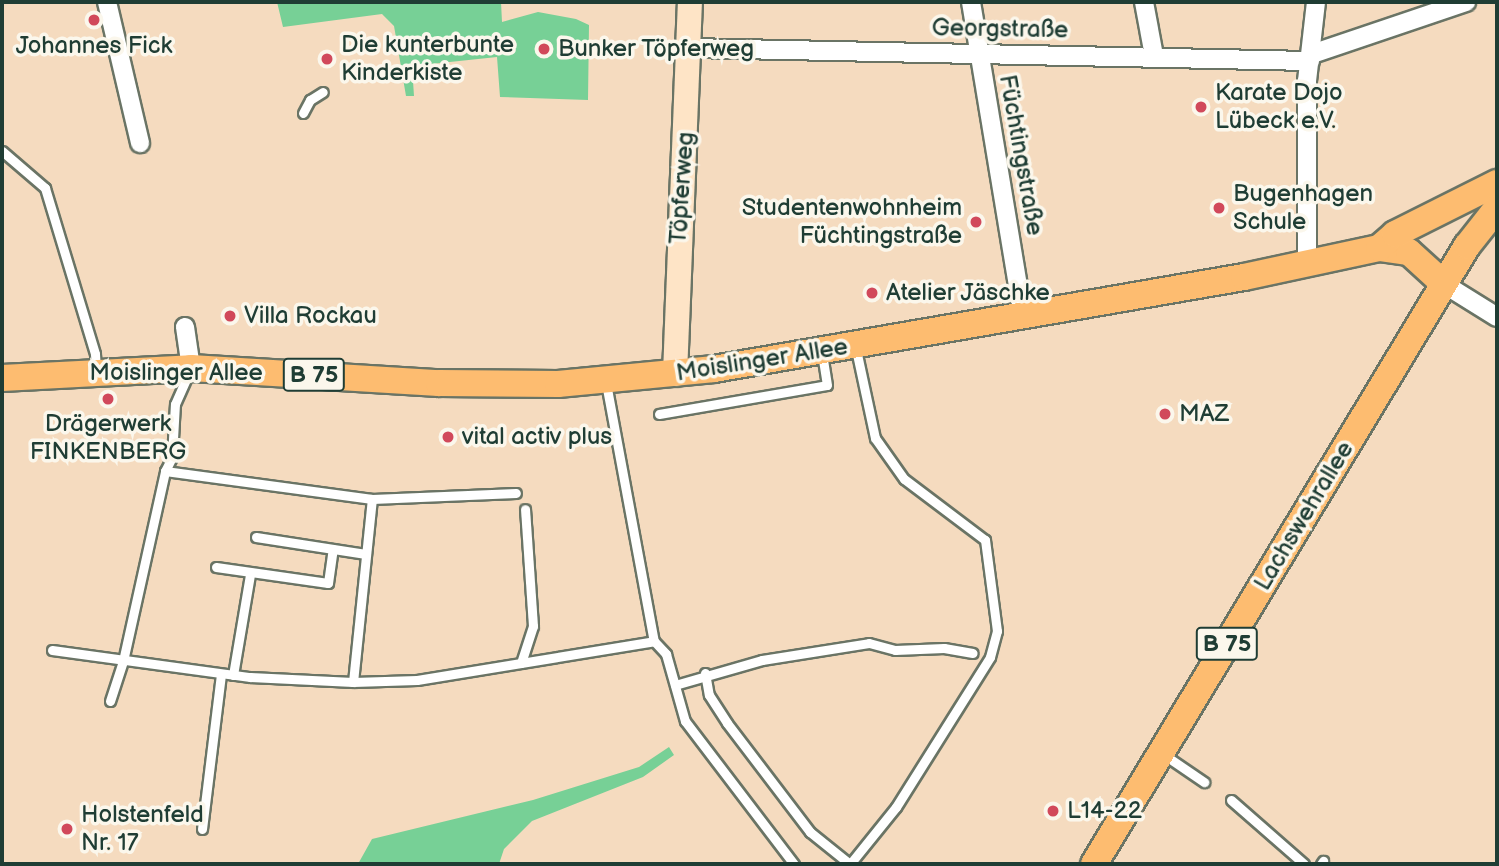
<!DOCTYPE html>
<meta charset="utf-8">
<style>
body{margin:0}
#map{position:relative;width:1499px;height:866px;overflow:hidden;background:#f5dbbf;font-family:"Balsamiq Sans",sans-serif}
div>[style]{position:absolute}
[style*='--x']{left:calc(var(--x)*1px);top:calc(var(--y)*1px);width:calc(var(--w)*1px);rotate:calc(var(--a)*1deg)}
.green>*{inset:0;background:#77d096}
.roads{filter:drop-shadow(2px 0 #6a7465) drop-shadow(-2px 0 #6a7465) drop-shadow(0 2px #6a7465) drop-shadow(0 -2px #6a7465)}
.lane>*{height:9px;margin:-4.5px;padding:0 4.5px;transform-origin:4.5px;border-radius:4.5px;background:#fff}
.street>*{height:18px;margin:-9px;padding:0 9px;transform-origin:9px;border-radius:9px;background:#fff}
.secondary>*{height:24px;margin:-12px;padding:0 12px;transform-origin:12px;border-radius:12px;background:#fee4c6}
.primary>*{height:26px;margin:-13px;padding:0 13px;transform-origin:13px;border-radius:13px;background:#fdbc70}
.dots>*{width:19px;height:19px;translate:-50% -50%;box-sizing:border-box;border:4px solid #fbf7ec;border-radius:50%}
span{translate:-50% -50%;white-space:nowrap;text-align:center;line-height:1.15;-webkit-text-stroke:7px #fbf7ec;paint-order:stroke}
.shield-label span{padding:2px 5px;background:#fbf7ec;border:2px solid;border-radius:5px;-webkit-text-stroke-width:0}
.shield-label{font-size:23px;color:#1f3d34;font-weight:700}
.street-label{font-size:24px;color:#1f3d34}
.poi-label{font-size:24px;color:#1f3d34}
.left{translate:0 -50%;text-align:left}
.right{translate:-100% -50%;text-align:right}
.frame{position:absolute;inset:0;border:4px solid #1f3d34;pointer-events:none}
</style>
<div id="map">
<div class="green">
<i style="clip-path:polygon(277px 2px,501px 2px,502px 22px,538px 12px,576px 19px,589px 25px,588px 100px,500px 97px,497px 57px,412px 66px,414px 96px,406px 96px,394px 26px,382px 14px,283px 27px)"></i>
<i style="clip-path:polygon(669px 747px,674px 755px,643px 777px,532px 821px,504px 849px,499px 864px,358px 864px,372px 839px,533px 800px,639px 767px)"></i>
</div>
<div class="roads">
<div class="lane">
<i style="--x:303;--y:113;--w:15;--a:-62"></i>
<i style="--x:310;--y:100;--w:15;--a:-32"></i>
<i style="--x:2;--y:151;--w:57;--a:40.7"></i>
<i style="--x:45;--y:188;--w:173;--a:73.2"></i>
<i style="--x:95;--y:354;--w:16;--a:86"></i>
<i style="--x:606;--y:383;--w:262;--a:79.5"></i>
<i style="--x:654;--y:641;--w:18;--a:47"></i>
<i style="--x:666;--y:654;--w:70;--a:74.2"></i>
<i style="--x:685;--y:721;--w:180;--a:52.7"></i>
<i style="--x:659;--y:414;--w:170;--a:-9.8"></i>
<i style="--x:827;--y:385;--w:32;--a:-99"></i>
<i style="--x:165;--y:471;--w:209;--a:7.7"></i>
<i style="--x:372;--y:499;--w:144;--a:-2.4"></i>
<i style="--x:256;--y:537;--w:111;--a:8.8"></i>
<i style="--x:216;--y:567;--w:113;--a:8.1"></i>
<i style="--x:328;--y:583;--w:34;--a:-82"></i>
<i style="--x:52;--y:650;--w:200;--a:7.8"></i>
<i style="--x:250;--y:677;--w:103;--a:2.8"></i>
<i style="--x:353;--y:682;--w:64;--a:-1.8"></i>
<i style="--x:417;--y:680;--w:240;--a:-9.3"></i>
<i style="--x:521;--y:663;--w:39;--a:-72"></i>
<i style="--x:533;--y:626;--w:117;--a:-93.9"></i>
<i style="--x:705;--y:673;--w:22;--a:80"></i>
<i style="--x:709;--y:695;--w:33;--a:57"></i>
<i style="--x:727;--y:723;--w:137;--a:52.7"></i>
<i style="--x:810;--y:832;--w:51;--a:38.7"></i>
<i style="--x:850;--y:864;--w:73;--a:-51.1"></i>
<i style="--x:896;--y:807;--w:177;--a:-57.9"></i>
<i style="--x:990;--y:657;--w:27;--a:-75"></i>
<i style="--x:997;--y:631;--w:92;--a:-97.5"></i>
<i style="--x:985;--y:540;--w:101;--a:-143"></i>
<i style="--x:904;--y:479;--w:50;--a:-125.3"></i>
<i style="--x:875;--y:438;--w:91;--a:-102.1"></i>
<i style="--x:233;--y:675;--w:102;--a:-80.4"></i>
<i style="--x:353;--y:682;--w:184;--a:-84.1"></i>
<i style="--x:675;--y:685;--w:91;--a:-16"></i>
<i style="--x:762;--y:660;--w:108;--a:-9"></i>
<i style="--x:869;--y:643;--w:27;--a:15"></i>
<i style="--x:895;--y:650;--w:49;--a:-2.3"></i>
<i style="--x:944;--y:648;--w:29;--a:10"></i>
<i style="--x:110;--y:701;--w:42;--a:-72"></i>
<i style="--x:123;--y:661;--w:195;--a:-77.5"></i>
<i style="--x:165;--y:471;--w:16;--a:-63"></i>
<i style="--x:172;--y:457;--w:53;--a:-86.8"></i>
<i style="--x:175;--y:404;--w:34;--a:-66"></i>
<i style="--x:1163;--y:754;--w:50;--a:34.3"></i>
<i style="--x:1231;--y:800;--w:97;--a:41.2"></i>
<i style="--x:202;--y:829;--w:156;--a:-83"></i>
<i style="--x:1321;--y:864;--w:4;--a:-56"></i>
</div>
<div class="street">
<i style="--x:107;--y:2;--w:145;--a:76.8"></i>
<i style="--x:971;--y:2;--w:318;--a:80.6"></i>
<i style="--x:1144;--y:2;--w:55;--a:79.5"></i>
<i style="--x:689;--y:48;--w:621;--a:1.2"></i>
<i style="--x:1312;--y:54;--w:163;--a:-18.7"></i>
<i style="--x:1307;--y:265;--w:184;--a:-90"></i>
<i style="--x:1307;--y:81;--w:80;--a:-83.5"></i>
<i style="--x:1444;--y:284;--w:62;--a:31.9"></i>
<i style="--x:185;--y:327;--w:41;--a:81.7"></i>
</div>
<div class="secondary">
<i style="--x:675;--y:374;--w:372;--a:-87.7"></i>
</div>
<div class="primary">
<i style="--x:1379;--y:248;--w:30;--a:8"></i>
<i style="--x:1409;--y:252;--w:47;--a:42.4"></i>
<i style="--x:2;--y:378;--w:189;--a:-3"></i>
<i style="--x:191;--y:368;--w:248;--a:3.5"></i>
<i style="--x:439;--y:383;--w:119;--a:0.5"></i>
<i style="--x:558;--y:384;--w:157;--a:-5.5"></i>
<i style="--x:714;--y:369;--w:538;--a:-9.85"></i>
<i style="--x:1244;--y:277;--w:138;--a:-12.1"></i>
<i style="--x:1379;--y:248;--w:21;--a:-41"></i>
<i style="--x:1395;--y:234;--w:114;--a:-26.6"></i>
<i style="--x:1094;--y:864;--w:722;--a:-58.89"></i>
<i style="--x:1467;--y:246;--w:48;--a:-51.7"></i>
</div>
</div>
<div class="dots">
<i style="left:94px;top:20px;background:#d1495b"></i>
<i style="left:544px;top:49px;background:#d1495b"></i>
<i style="left:327px;top:59px;background:#d1495b"></i>
<i style="left:1201px;top:107px;background:#d1495b"></i>
<i style="left:1219px;top:208px;background:#d1495b"></i>
<i style="left:976px;top:222px;background:#d1495b"></i>
<i style="left:872px;top:293px;background:#d1495b"></i>
<i style="left:230px;top:316px;background:#d1495b"></i>
<i style="left:108px;top:399px;background:#d1495b"></i>
<i style="left:1165px;top:414px;background:#d1495b"></i>
<i style="left:448px;top:437px;background:#d1495b"></i>
<i style="left:1053px;top:811px;background:#d1495b"></i>
<i style="left:67px;top:829px;background:#d1495b"></i>
</div>
<div class="shield-label">
<span style="left:314px;top:375px">B 75</span>
<span style="left:1227px;top:644px">B 75</span>
</div>
<div class="street-label">
<span style="left:1000px;top:29px;rotate:1deg">Georgstraße</span>
<span style="left:1021px;top:155px;rotate:80deg">Füchtingstraße</span>
<span style="left:682px;top:188px;rotate:-86deg">Töpferweg</span>
<span style="left:762px;top:360px;rotate:-9deg">Moislinger Allee</span>
<span style="left:176px;top:373px">Moislinger Allee</span>
<span style="left:1304px;top:516px;rotate:-59deg">Lachswehrallee</span>
</div>
<div class="poi-label">
<span class="left" style="left:341px;top:59px">Die kunterbunte<br>Kinderkiste</span>
<span style="left:94px;top:46px">Johannes Fick</span>
<span class="left" style="left:558px;top:49px">Bunker Töpferweg</span>
<span class="left" style="left:1215px;top:107px">Karate Dojo<br>Lübeck e.V.</span>
<span class="left" style="left:1233px;top:208px">Bugenhagen<br>Schule</span>
<span class="right" style="left:962px;top:222px">Studentenwohnheim<br>Füchtingstraße</span>
<span class="left" style="left:886px;top:293px">Atelier Jäschke</span>
<span class="left" style="left:244px;top:316px">Villa Rockau</span>
<span class="left" style="left:1179px;top:414px">MAZ</span>
<span style="left:108px;top:438px">Drägerwerk<br>FINKENBERG</span>
<span class="left" style="left:462px;top:437px">vital activ plus</span>
<span class="left" style="left:1067px;top:811px">L14-22</span>
<span class="left" style="left:81px;top:829px">Holstenfeld<br>Nr. 17</span>
</div>
<div class="frame"></div>
</div>
